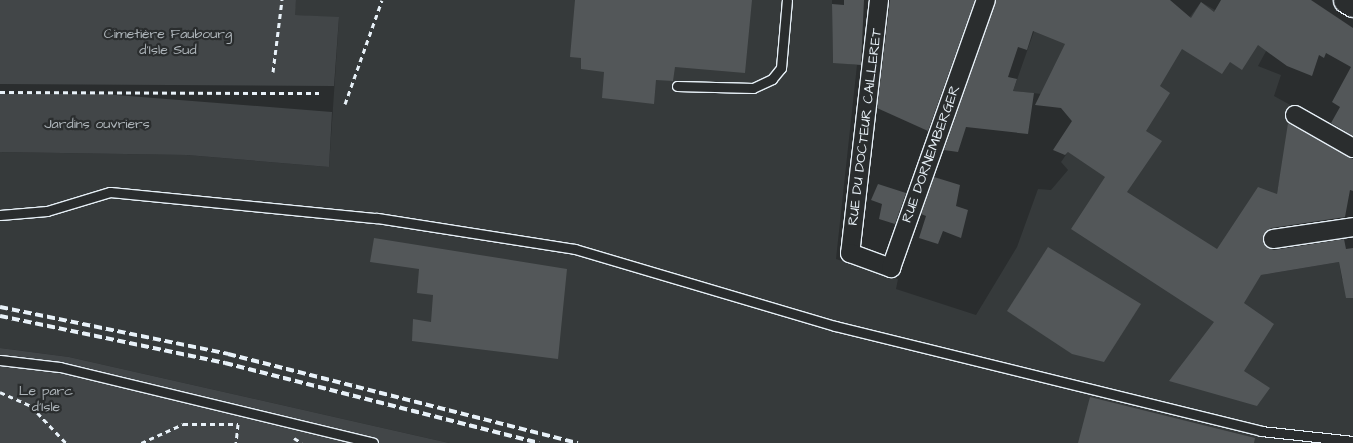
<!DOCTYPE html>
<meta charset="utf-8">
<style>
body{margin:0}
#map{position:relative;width:1353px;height:443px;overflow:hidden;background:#2a2d2e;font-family:"Architects Daughter",sans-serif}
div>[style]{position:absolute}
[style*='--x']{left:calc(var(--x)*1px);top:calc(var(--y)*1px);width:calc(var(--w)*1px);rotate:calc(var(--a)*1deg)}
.built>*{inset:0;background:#363a3b}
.green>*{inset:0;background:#424648}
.building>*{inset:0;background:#535759}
.path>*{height:3px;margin-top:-1.5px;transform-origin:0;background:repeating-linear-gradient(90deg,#e8f1f8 0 5px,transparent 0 9px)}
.roads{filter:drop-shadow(1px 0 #e8f1f8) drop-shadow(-1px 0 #e8f1f8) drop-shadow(0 1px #e8f1f8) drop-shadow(0 -1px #e8f1f8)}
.service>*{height:9px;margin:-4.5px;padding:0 4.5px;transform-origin:4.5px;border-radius:4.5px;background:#2a2d2e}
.minor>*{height:18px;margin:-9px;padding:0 9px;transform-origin:9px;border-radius:9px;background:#2a2d2e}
.secondary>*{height:25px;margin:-12.5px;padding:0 12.5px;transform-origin:12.5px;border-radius:12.5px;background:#2a2d2e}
.rail>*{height:4px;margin-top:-2px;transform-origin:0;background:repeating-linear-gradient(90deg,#e8f1f8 0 8px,transparent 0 12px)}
span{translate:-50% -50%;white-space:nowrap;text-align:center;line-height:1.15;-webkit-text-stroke:4.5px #2a2d2e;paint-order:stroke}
.park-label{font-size:14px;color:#aeb5ba}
.street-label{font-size:14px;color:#e8f1f8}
</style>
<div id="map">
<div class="built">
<i style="clip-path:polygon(296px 0,832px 0,833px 62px,857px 65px,836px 259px,898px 279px,896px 289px,976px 315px,1017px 247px,1038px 189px,1051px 190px,1068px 170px,1061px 162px,1081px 133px,1051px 95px,1013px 91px,1045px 0,1174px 38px,1201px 2px,1271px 42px,1258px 66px,1281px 75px,1274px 96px,1294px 107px,1261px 275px,1339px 262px,1342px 280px,1353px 278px,1353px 443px,449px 443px,69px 357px,0 348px,0 152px,187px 155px,329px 167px,339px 18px,294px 15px)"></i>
</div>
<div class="green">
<i style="clip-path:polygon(0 0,296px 0,295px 15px,339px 17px,334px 86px,0 84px)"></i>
<i style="clip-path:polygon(0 94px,103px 94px,332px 112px,329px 167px,187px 155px,0 152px)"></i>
<i style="clip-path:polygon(0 348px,69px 357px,449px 443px,0 443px)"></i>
</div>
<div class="building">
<i style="clip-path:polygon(575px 0,752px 0,745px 73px,675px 67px,673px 81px,656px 80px,654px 104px,602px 98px,604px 72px,581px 69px,581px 58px,570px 57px)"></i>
<i style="clip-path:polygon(844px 0,864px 0,861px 65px,833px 63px,832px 4px,844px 5px)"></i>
<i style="clip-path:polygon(890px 0,975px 0,928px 131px,877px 108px)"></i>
<i style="clip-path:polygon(996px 0,1170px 0,1191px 18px,1201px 2px,1214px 12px,1221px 0,1311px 0,1353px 28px,1353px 136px,1331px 123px,1340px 107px,1332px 102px,1351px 67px,1326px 53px,1324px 58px,1319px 55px,1312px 76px,1287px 66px,1258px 45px,1242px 70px,1230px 62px,1222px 74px,1182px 49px,1160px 86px,1170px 93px,1146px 131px,1162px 141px,1127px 192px,1217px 249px,1258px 187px,1277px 194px,1288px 123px,1353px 159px,1353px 191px,1350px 190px,1345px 217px,1271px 228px,1263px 236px,1265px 246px,1274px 250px,1344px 239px,1346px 249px,1353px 248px,1353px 298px,1346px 298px,1339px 262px,1261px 275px,1244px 303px,1274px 324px,1244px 371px,1270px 388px,1257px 406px,1169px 381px,1214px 322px,1071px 229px,1105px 177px,1068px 152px,1065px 155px,1053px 150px,1072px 121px,1061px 108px,1035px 105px,1065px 44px,1033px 31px,1027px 50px,1018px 47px,1008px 77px,1017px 79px,1013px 91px,1034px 93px,1028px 134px,966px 127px,958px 152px,944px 150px)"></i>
<i style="clip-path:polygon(934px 177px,960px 185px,956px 206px,968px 210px,961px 238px,943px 231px,938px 244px,919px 238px,926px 216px,921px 214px)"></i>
<i style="clip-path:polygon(878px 184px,906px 193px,895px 224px,879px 219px,882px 204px,871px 200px)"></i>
<i style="clip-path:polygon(374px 238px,567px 269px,558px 359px,412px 341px,413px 319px,431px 322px,433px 295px,417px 293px,419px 269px,370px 262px)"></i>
<i style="clip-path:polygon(1048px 247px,1141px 304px,1104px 362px,1072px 354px,1007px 311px)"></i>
<i style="clip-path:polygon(1090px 397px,1255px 438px,1254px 443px,1078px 443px)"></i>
</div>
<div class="path">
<i style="--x:273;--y:72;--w:73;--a:-82.9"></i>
<i style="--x:0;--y:92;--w:319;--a:0.2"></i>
<i style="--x:345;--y:104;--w:110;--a:-70.4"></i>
<i style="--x:0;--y:392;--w:34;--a:24"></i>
<i style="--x:31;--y:406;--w:51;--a:46.6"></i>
<i style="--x:294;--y:438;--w:9;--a:32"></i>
<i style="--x:141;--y:443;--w:46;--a:-24.3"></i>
<i style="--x:183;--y:424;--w:55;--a:0"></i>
<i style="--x:238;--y:424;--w:19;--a:96"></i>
</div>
<div class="roads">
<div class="service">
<i style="--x:677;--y:86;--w:76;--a:1.5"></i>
<i style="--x:753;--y:88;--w:21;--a:-25"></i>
<i style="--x:772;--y:79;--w:14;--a:-51"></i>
<i style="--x:781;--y:68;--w:68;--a:-85"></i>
<i style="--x:0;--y:215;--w:47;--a:-4.9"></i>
<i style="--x:47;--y:211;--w:66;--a:-16.8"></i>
<i style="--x:110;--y:192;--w:268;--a:5.6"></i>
<i style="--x:377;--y:218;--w:200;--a:8.9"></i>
<i style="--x:575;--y:249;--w:271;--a:16.5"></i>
<i style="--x:835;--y:326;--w:439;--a:13.8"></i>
<i style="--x:1261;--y:431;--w:93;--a:6.2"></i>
<i style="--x:0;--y:360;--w:60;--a:6.7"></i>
<i style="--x:60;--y:367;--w:322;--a:13.6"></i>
</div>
<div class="minor">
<i style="--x:879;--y:0;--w:255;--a:96.5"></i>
<i style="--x:850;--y:253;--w:44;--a:20.1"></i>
<i style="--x:891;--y:268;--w:284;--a:-70.5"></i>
<i style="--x:1295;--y:115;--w:67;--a:29.6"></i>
<i style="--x:1273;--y:239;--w:81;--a:-8.5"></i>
</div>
<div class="secondary">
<i style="--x:1346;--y:0;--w:8;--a:30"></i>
</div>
</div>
<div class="rail">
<i style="--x:0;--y:307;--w:233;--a:11.6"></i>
<i style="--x:228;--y:354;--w:361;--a:14.3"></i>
<i style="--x:0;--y:316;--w:230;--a:11.8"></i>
<i style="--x:225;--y:363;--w:324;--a:14.3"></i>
</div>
<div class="park-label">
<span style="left:168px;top:42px">Cimetière Faubourg<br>d'Isle Sud</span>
<span style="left:97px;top:124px">Jardins ouvriers</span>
<span style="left:46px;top:399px">Le parc<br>d'Isle</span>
</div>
<div class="street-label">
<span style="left:865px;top:127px;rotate:-83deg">RUE DU DOCTEUR CAILLERET</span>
<span style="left:931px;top:154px;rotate:-70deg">RUE DORNEMBERGER</span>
</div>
</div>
